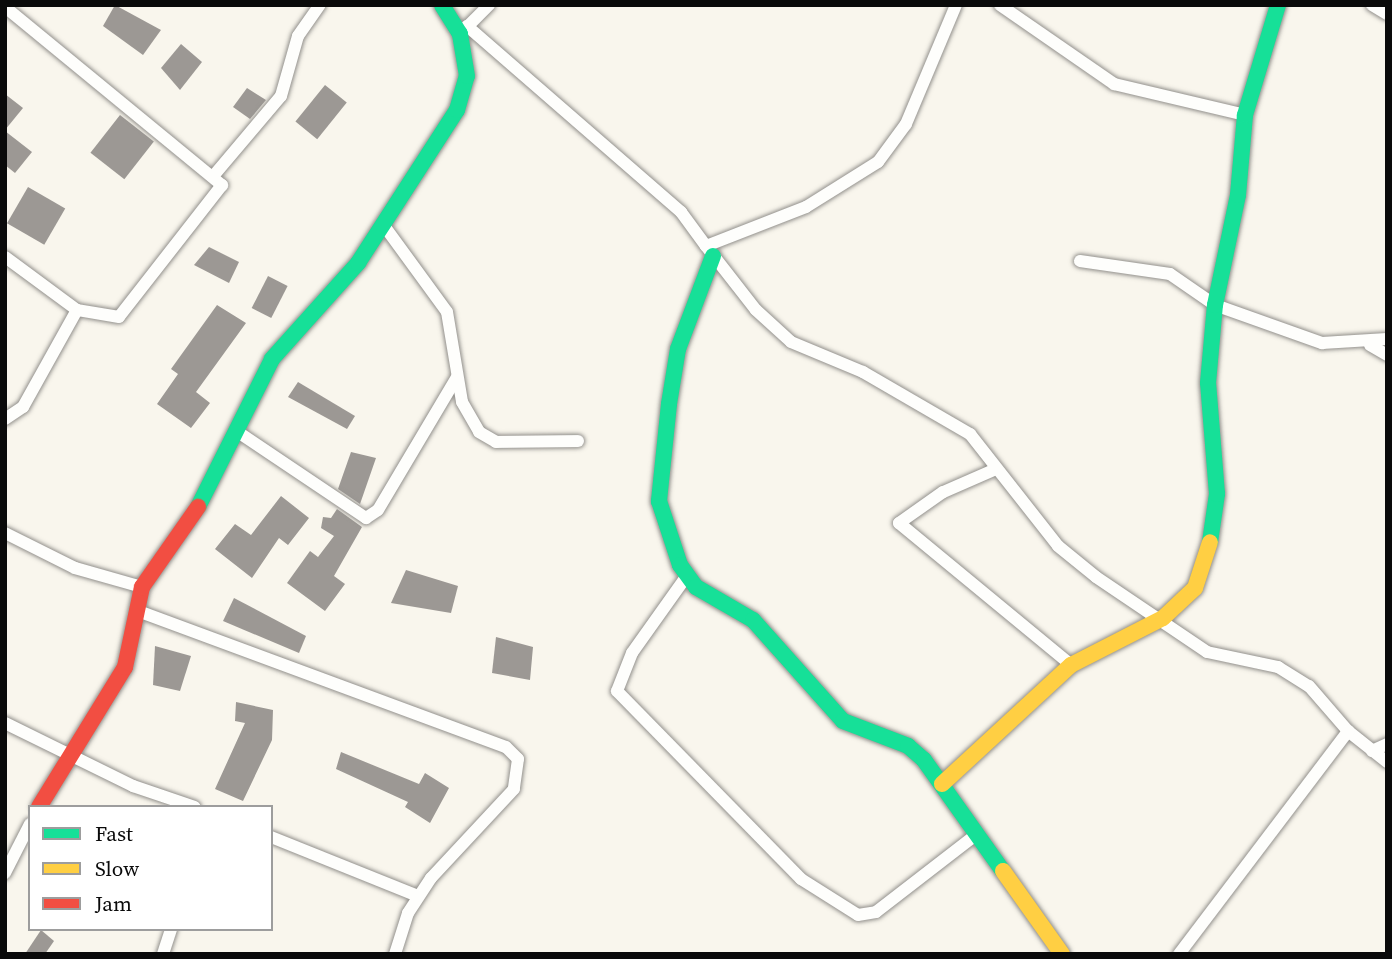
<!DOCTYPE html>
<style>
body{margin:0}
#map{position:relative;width:1392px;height:959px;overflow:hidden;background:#f9f6ed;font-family:"Source Serif 4",serif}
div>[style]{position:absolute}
.building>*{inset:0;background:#9c9894;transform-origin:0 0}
.roads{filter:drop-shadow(0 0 2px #92908c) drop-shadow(0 0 2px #92908c)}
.street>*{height:12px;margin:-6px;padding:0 6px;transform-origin:6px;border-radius:6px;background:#fefefc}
.fast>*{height:16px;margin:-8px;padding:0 8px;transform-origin:8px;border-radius:8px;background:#16e098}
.slow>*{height:16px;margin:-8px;padding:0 8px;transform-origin:8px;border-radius:8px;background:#ffcf43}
.jam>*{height:16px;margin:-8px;padding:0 8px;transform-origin:8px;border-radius:8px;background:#f24e42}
span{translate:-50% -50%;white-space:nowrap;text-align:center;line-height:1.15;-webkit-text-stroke:7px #fff;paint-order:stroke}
.frame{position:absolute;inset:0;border:7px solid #0a0a0a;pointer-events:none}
.legend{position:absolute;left:28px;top:805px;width:245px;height:126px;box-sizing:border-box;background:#fff;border:2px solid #9d9d9d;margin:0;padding:9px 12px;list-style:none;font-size:21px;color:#0a0a0a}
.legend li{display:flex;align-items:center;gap:14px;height:35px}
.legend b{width:35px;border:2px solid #9d9d9d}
</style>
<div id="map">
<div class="building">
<div style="clip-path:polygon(115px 5px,161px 30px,143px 55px,103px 26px)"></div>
<div style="clip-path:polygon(181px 44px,202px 62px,180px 90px,161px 68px)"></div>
<div style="left:325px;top:85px;width:28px;height:47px;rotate:39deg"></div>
<div style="clip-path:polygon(247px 88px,266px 100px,250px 119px,233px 107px)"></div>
<div style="clip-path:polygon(5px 94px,23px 108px,5px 130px)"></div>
<div style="left:120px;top:115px;width:43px;height:48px;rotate:38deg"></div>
<div style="clip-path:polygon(5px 131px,32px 152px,15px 173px,5px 165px)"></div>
<div style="left:28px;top:187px;width:43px;height:42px;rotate:30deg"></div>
<div style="clip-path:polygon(209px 247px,239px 262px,229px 283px,194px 265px)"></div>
<div style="left:268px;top:276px;width:22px;height:36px;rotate:27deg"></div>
<div style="clip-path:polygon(217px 305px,246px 323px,196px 392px,210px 403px,191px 428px,157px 404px,178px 374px,171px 369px)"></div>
<div style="clip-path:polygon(298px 382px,355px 416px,347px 429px,288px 397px)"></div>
<div style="clip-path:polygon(351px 452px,376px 458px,360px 504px,338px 489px)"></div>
<div style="clip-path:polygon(281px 496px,309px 518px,288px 545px,279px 538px,252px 578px,215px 549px,235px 524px,251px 535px)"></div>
<div style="clip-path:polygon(337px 509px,362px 527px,334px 576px,345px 584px,325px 611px,287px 583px,310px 551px,318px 557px,334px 536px,321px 528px,323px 517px,331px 518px)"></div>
<div style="clip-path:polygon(406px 570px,458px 586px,451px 613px,391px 603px)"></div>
<div style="clip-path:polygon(234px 598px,306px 636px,299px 653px,223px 621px)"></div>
<div style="clip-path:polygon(496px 637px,533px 647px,530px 680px,492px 673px)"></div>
<div style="clip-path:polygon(155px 646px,191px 656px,180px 691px,153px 685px)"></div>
<div style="clip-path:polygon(236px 702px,273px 710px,272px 740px,243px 801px,215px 789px,245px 723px,235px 721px)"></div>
<div style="clip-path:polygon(341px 752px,419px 784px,425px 773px,449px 788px,430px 823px,405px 807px,408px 802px,336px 769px)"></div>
<div style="clip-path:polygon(41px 930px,54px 941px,45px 954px,25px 954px)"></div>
</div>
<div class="roads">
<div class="street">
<div style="left:1000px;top:5px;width:139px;rotate:34.7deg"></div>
<div style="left:1114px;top:84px;width:135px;rotate:13.3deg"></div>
<div style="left:1372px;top:5px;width:17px;rotate:31deg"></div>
<div style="left:5px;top:7px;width:281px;rotate:39.4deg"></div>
<div style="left:222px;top:185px;width:167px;rotate:128deg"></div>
<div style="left:119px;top:317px;width:43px;rotate:-170.5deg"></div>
<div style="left:77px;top:310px;width:89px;rotate:-143.6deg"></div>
<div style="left:467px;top:26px;width:284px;rotate:41deg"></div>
<div style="left:681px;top:212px;width:42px;rotate:53.7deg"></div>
<div style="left:706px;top:246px;width:107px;rotate:-21.3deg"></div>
<div style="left:806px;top:207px;width:85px;rotate:-32deg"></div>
<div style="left:878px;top:162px;width:47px;rotate:-53.6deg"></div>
<div style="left:906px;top:124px;width:129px;rotate:-67.2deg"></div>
<div style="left:462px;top:32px;width:38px;rotate:-45deg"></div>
<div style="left:215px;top:174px;width:102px;rotate:-49.8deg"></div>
<div style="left:281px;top:96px;width:62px;rotate:-74.2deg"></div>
<div style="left:298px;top:36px;width:38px;rotate:-55deg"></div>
<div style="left:385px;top:227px;width:105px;rotate:53.9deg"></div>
<div style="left:447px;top:312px;width:91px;rotate:80.5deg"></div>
<div style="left:462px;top:402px;width:34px;rotate:60deg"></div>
<div style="left:479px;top:432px;width:20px;rotate:30deg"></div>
<div style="left:496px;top:442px;width:82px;rotate:-0.7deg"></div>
<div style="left:706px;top:246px;width:81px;rotate:52deg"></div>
<div style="left:756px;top:310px;width:47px;rotate:42.4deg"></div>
<div style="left:791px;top:342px;width:78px;rotate:22.6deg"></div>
<div style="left:863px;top:372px;width:124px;rotate:30.1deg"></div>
<div style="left:970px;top:434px;width:142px;rotate:51.8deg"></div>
<div style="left:1058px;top:546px;width:49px;rotate:39.2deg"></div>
<div style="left:1096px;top:577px;width:134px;rotate:34deg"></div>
<div style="left:1207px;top:652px;width:73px;rotate:11.9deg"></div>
<div style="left:1278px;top:667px;width:36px;rotate:32deg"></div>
<div style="left:1309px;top:686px;width:60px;rotate:49.1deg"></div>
<div style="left:1348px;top:731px;width:50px;rotate:38.5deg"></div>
<div style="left:1080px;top:261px;width:91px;rotate:8.2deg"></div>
<div style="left:1170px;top:274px;width:55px;rotate:34.6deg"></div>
<div style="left:1215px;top:305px;width:114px;rotate:19.6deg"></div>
<div style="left:1322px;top:343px;width:65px;rotate:-3.5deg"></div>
<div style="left:1370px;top:345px;width:20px;rotate:30deg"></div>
<div style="left:5px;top:419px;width:22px;rotate:-34deg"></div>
<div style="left:23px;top:407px;width:111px;rotate:-60.9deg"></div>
<div style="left:235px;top:430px;width:158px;rotate:33.9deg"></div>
<div style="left:366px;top:518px;width:14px;rotate:-34deg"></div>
<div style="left:378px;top:510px;width:155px;rotate:-59.3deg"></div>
<div style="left:996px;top:469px;width:58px;rotate:156.5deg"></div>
<div style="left:943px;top:492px;width:54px;rotate:144.8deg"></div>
<div style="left:899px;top:523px;width:223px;rotate:39.5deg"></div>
<div style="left:5px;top:533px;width:78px;rotate:26.6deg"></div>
<div style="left:75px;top:568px;width:70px;rotate:15.8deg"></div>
<div style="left:686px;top:577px;width:93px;rotate:125.4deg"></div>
<div style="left:632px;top:653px;width:41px;rotate:111.5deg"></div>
<div style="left:617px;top:691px;width:263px;rotate:45.6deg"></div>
<div style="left:801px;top:879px;width:67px;rotate:32.3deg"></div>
<div style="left:858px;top:915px;width:18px;rotate:-9deg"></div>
<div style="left:876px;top:912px;width:128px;rotate:-37.7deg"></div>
<div style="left:138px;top:611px;width:392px;rotate:20.3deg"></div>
<div style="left:506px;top:747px;width:17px;rotate:45deg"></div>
<div style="left:518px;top:759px;width:30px;rotate:98deg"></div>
<div style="left:514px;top:789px;width:122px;rotate:133deg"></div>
<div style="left:431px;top:878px;width:42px;rotate:123.3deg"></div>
<div style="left:408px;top:913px;width:43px;rotate:107.6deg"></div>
<div style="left:5px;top:723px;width:143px;rotate:26.2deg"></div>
<div style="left:133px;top:786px;width:65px;rotate:18.7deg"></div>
<div style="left:1372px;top:751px;width:17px;rotate:-25deg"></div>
<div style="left:271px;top:837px;width:158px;rotate:21.9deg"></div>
<div style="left:5px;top:873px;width:55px;rotate:-63deg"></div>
<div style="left:163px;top:954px;width:26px;rotate:-72deg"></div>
<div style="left:1179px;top:954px;width:280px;rotate:-52.8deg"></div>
</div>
<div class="fast">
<div style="left:713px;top:256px;width:99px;rotate:110.6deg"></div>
<div style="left:678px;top:349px;width:56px;rotate:99.3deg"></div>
<div style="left:669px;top:404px;width:98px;rotate:95.9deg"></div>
<div style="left:659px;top:501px;width:67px;rotate:71.8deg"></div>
<div style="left:680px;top:565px;width:27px;rotate:54deg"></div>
<div style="left:696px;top:587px;width:66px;rotate:30.1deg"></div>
<div style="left:753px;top:620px;width:135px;rotate:48.3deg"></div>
<div style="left:843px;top:721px;width:70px;rotate:21deg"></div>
<div style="left:908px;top:746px;width:21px;rotate:41deg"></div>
<div style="left:924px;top:760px;width:136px;rotate:54.6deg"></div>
<div style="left:198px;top:507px;width:165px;rotate:-63.4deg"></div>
<div style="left:272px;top:359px;width:129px;rotate:-48.1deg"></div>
<div style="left:358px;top:263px;width:182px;rotate:-57.1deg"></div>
<div style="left:457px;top:110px;width:35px;rotate:-74deg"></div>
<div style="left:467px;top:76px;width:43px;rotate:-99.5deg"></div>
<div style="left:460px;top:34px;width:34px;rotate:-122deg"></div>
<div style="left:1210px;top:542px;width:49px;rotate:-81.7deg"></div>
<div style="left:1217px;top:494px;width:111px;rotate:-94.6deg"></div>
<div style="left:1208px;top:383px;width:78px;rotate:-84.9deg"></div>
<div style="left:1215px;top:305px;width:112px;rotate:-78.2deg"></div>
<div style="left:1238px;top:195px;width:80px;rotate:-85deg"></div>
<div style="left:1245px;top:115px;width:115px;rotate:-73.3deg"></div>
</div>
<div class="slow">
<div style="left:942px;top:784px;width:176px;rotate:-42.7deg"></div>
<div style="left:1071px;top:665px;width:103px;rotate:-27.1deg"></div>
<div style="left:1163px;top:618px;width:44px;rotate:-43.2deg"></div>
<div style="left:1195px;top:588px;width:48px;rotate:-71.9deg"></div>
<div style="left:1003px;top:871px;width:102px;rotate:54.6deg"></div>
</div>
<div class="jam">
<div style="left:39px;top:807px;width:164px;rotate:-58.4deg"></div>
<div style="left:125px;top:667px;width:82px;rotate:-78deg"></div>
<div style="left:142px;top:587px;width:98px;rotate:-55deg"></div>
</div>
</div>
<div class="frame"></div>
<ul class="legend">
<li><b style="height:9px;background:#16e098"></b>Fast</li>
<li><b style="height:9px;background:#ffcf43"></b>Slow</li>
<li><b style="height:9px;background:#f24e42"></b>Jam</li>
</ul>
</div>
